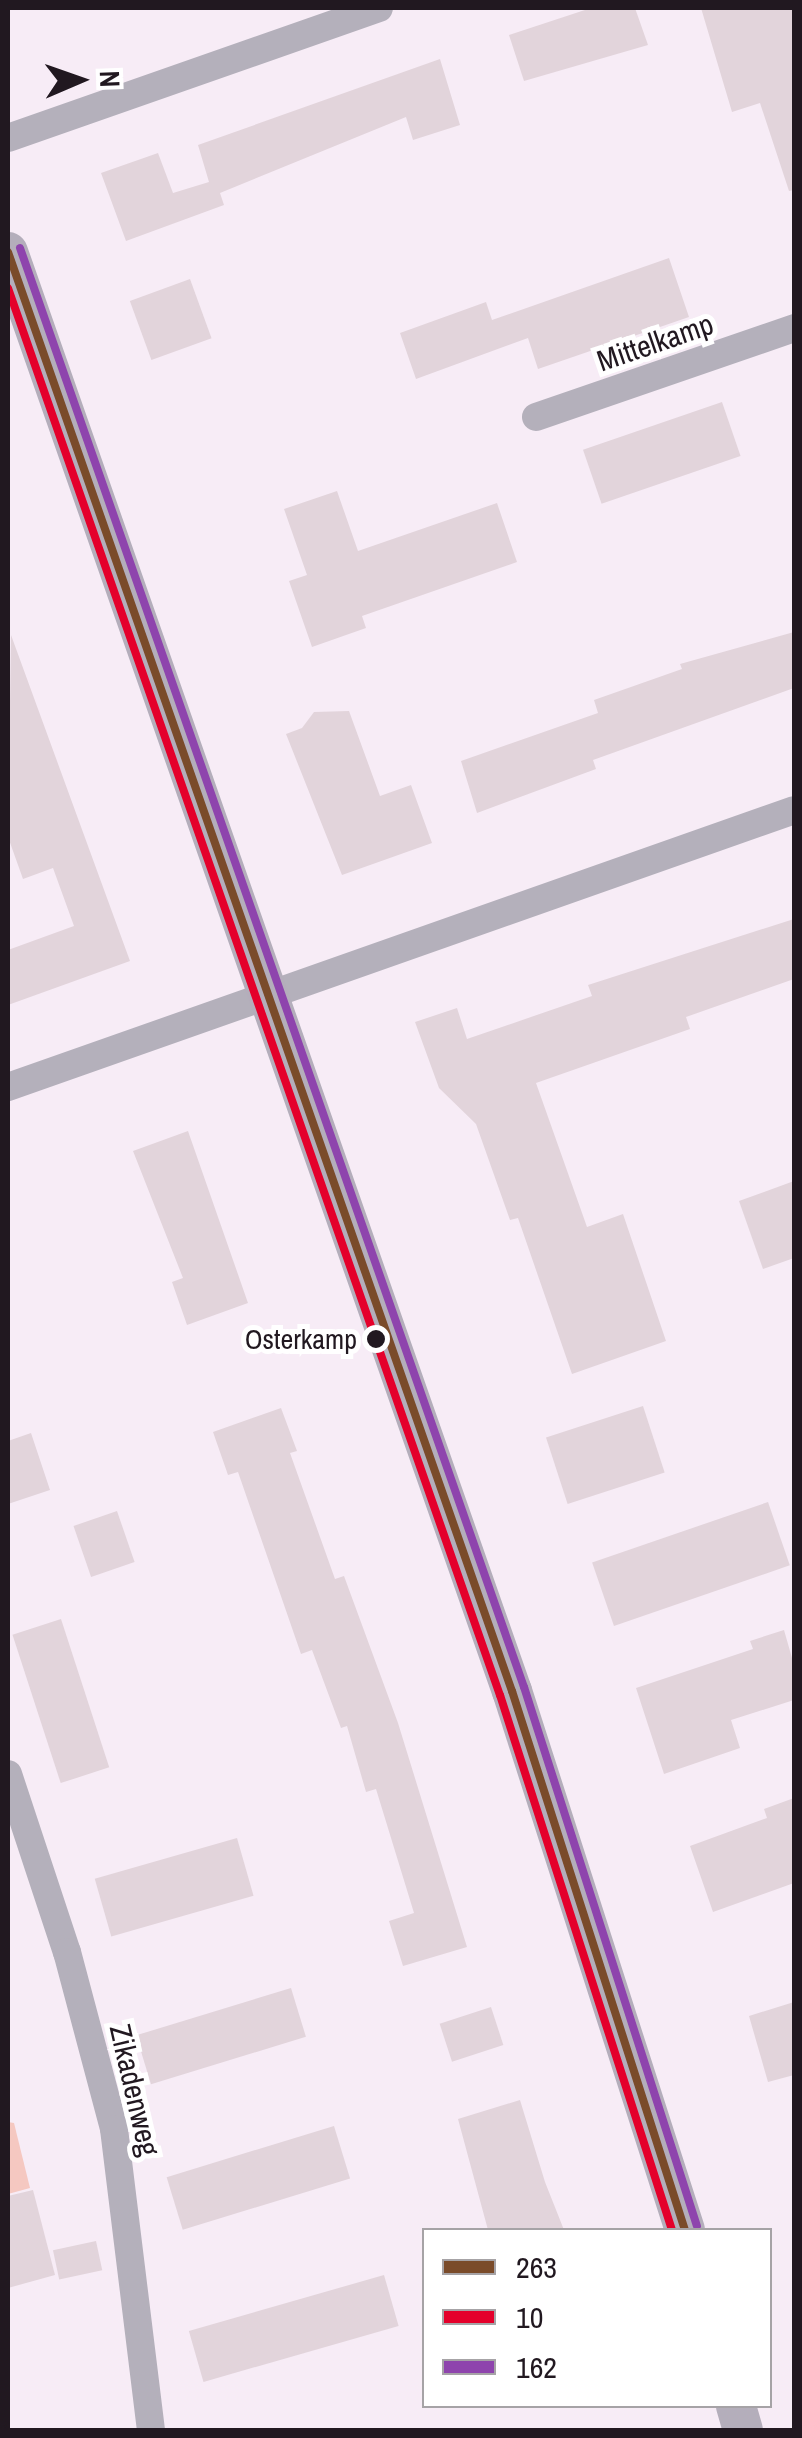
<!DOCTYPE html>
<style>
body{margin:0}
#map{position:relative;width:802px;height:2438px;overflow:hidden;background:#f7ecf6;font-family:"Archivo Narrow",sans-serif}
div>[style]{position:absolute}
.green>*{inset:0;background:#f5c8c1}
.building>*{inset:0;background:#e2d4db;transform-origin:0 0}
.minor>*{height:28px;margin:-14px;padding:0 14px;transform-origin:14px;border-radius:14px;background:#b4b0bb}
.secondary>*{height:40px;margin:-20px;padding:0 20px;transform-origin:20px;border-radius:20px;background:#b4aebb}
.bus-1>*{height:8px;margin:-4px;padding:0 4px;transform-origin:4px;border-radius:4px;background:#7a4b2a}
.bus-2>*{height:8px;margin:-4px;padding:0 4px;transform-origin:4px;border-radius:4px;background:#e4002b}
.bus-3>*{height:8px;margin:-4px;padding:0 4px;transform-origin:4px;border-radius:4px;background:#8e44ad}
.dots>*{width:28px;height:28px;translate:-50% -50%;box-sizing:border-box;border:5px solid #fff;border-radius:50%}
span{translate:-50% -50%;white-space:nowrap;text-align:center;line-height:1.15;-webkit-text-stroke:10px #fff;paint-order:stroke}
.bus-label{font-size:28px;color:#211820}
.right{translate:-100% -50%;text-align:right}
.street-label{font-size:30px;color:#211820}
.frame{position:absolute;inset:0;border:10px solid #211820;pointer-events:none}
.legend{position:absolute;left:422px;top:2228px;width:350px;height:180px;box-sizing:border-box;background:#fff;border:2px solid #a6a3a6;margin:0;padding:12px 18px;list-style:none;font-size:30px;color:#211820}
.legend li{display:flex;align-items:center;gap:20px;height:50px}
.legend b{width:50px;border:2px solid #a6a3a6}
.north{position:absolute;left:30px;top:30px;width:100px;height:100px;-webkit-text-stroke:8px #fff;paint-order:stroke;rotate:88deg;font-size:28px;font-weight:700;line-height:40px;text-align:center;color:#211820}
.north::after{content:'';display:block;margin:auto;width:35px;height:45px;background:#211820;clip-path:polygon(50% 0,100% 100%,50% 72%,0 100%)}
</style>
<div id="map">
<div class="green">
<div style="clip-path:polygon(8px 2122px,14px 2123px,30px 2188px,8px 2194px)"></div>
</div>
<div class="building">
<div style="clip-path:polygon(591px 8px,635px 8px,648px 45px,524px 81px,509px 35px)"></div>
<div style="clip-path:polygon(701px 8px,794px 8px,794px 190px,789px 191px,760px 103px,732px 112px)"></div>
<div style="clip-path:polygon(440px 59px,460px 125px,413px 140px,406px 117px,220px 193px,224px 205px,126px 241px,101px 173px,158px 153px,173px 193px,209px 182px,198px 145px)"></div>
<div style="clip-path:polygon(669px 258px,689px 317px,538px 369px,528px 338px,416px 379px,400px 333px,486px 302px,492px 320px)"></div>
<div style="left:190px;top:279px;width:63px;height:64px;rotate:70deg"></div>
<div style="left:722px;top:402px;width:57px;height:147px;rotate:71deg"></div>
<div style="clip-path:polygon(337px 491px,358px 551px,497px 503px,517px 562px,362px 616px,366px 628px,312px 647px,289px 581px,307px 575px,284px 509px)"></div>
<div style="clip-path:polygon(794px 632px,794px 688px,593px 760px,596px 769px,477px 813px,461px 761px,598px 713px,594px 700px,682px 669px,680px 664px)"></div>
<div style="clip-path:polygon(11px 635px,130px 961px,8px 1005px,8px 950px,74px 926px,53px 868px,23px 879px,8px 837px)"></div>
<div style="clip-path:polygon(349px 711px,380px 796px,411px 785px,432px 843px,342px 875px,286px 734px,302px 728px,314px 712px)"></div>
<div style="clip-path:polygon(794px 919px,794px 979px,686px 1017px,690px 1029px,536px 1083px,587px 1227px,623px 1214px,666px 1341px,572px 1374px,518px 1218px,510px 1220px,476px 1124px,439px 1088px,415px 1022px,457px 1008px,467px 1039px,592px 996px,588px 985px)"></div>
<div style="clip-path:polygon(188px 1131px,248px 1303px,187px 1325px,172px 1282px,183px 1278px,133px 1151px)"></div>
<div style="clip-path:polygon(794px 1181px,794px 1258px,763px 1269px,739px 1201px)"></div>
<div style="left:643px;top:1406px;width:70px;height:102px;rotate:72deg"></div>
<div style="clip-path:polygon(281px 1408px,297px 1451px,290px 1453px,335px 1579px,344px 1576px,398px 1723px,467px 1947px,403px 1966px,389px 1921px,414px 1913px,376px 1789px,366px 1792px,347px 1726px,341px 1728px,312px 1650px,301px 1654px,238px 1472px,228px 1475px,213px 1432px)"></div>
<div style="clip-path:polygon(31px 1433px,50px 1490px,8px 1504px,8px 1441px)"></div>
<div style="left:768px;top:1502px;width:67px;height:186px;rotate:71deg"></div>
<div style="left:117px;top:1511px;width:54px;height:46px;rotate:71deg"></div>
<div style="left:61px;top:1619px;width:156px;height:51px;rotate:72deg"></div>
<div style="clip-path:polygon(784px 1630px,794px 1665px,794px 1700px,731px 1720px,740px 1748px,664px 1774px,636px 1688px,753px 1649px,750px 1641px)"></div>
<div style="clip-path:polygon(794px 1798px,794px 1883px,713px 1912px,690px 1846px,767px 1818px,764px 1809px)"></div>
<div style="left:237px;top:1838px;width:60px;height:148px;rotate:74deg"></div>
<div style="left:291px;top:1988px;width:51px;height:162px;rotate:73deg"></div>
<div style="clip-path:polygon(794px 2002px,794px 2075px,768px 2082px,749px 2016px)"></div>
<div style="left:491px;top:2007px;width:40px;height:54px;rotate:72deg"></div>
<div style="clip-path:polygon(520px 2100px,545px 2182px,564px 2230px,488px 2230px,458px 2119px)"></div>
<div style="left:334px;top:2126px;width:55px;height:175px;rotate:73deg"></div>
<div style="clip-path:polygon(33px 2190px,55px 2275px,8px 2288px,8px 2196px)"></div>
<div style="left:96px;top:2241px;width:30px;height:44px;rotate:78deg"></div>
<div style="left:384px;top:2275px;width:53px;height:203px;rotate:74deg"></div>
</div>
<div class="minor">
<div style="left:8px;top:138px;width:393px;rotate:-19.3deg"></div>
<div style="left:536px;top:417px;width:273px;rotate:-19deg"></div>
<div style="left:8px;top:1087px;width:833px;rotate:-19.41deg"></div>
<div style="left:8px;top:1774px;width:188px;rotate:71.7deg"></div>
<div style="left:67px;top:1952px;width:183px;rotate:75.1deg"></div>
<div style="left:114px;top:2129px;width:303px;rotate:83deg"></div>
</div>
<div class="secondary">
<div style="left:8px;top:252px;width:1525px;rotate:70.7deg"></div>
<div style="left:512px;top:1691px;width:566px;rotate:72.21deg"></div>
<div style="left:736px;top:2406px;width:25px;rotate:74deg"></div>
</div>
<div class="bus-1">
<div style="left:8px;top:252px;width:1525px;rotate:70.7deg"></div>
<div style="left:512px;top:1691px;width:566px;rotate:72.21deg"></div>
</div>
<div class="bus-2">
<div style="left:8px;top:288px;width:1491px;rotate:70.73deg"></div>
<div style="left:500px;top:1695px;width:562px;rotate:72.18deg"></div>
</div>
<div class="bus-3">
<div style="left:20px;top:248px;width:1525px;rotate:70.7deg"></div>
<div style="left:524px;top:1687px;width:566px;rotate:72.21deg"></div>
</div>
<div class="dots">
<div style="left:376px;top:1339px;background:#211820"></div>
</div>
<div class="bus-label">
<span class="right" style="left:357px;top:1339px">Osterkamp</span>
</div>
<div class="street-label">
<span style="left:655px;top:342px;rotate:-19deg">Mittelkamp</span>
<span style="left:135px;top:2090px;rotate:77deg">Zikadenweg</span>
</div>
<div class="frame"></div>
<ul class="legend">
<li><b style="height:12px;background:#7a4b2a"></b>263</li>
<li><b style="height:12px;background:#e4002b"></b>10</li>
<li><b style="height:12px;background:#8e44ad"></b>162</li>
</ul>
<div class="north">N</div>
</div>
